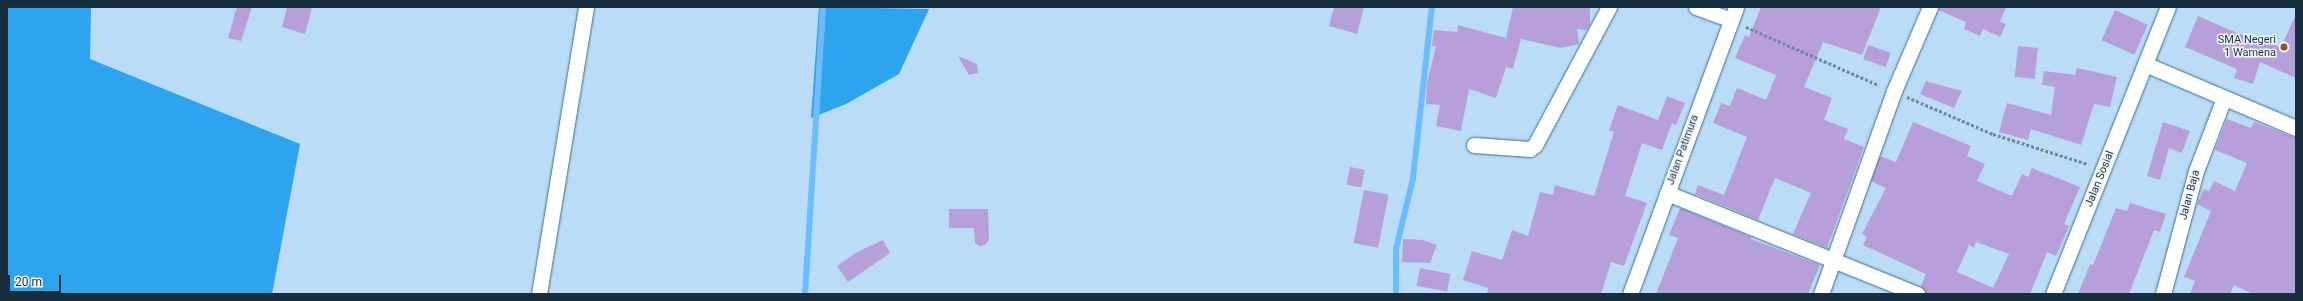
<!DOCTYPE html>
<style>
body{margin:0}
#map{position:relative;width:2303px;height:301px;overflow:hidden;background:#bbdcf7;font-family:Roboto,sans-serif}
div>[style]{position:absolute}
.forest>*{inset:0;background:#2ea3ee}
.stream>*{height:5.5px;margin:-2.75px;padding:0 2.75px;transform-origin:2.75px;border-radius:2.75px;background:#6cbdfb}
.building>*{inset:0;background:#b79fd9;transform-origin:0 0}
.path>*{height:2.5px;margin-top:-1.25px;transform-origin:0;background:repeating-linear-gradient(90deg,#6c899f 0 3px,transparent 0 5px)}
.roads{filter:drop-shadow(0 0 1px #376d94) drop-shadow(0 0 1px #376d94)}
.minor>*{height:15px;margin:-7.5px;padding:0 7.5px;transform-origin:7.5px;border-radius:7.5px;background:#fff}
.dots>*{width:11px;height:11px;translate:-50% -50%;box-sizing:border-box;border:2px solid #f3f9fe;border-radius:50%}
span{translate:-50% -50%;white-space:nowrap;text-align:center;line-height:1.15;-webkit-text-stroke:3px #f3f9fe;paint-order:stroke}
.poi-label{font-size:11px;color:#172e3f}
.right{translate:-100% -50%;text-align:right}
.street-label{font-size:11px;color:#172e3f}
.frame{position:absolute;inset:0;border:8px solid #172e3f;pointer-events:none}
.scale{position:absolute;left:8px;top:275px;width:53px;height:18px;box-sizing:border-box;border:2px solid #172e3f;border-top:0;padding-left:5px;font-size:12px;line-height:14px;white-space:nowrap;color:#172e3f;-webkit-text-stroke:3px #f3f9fe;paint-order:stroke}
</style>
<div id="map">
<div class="forest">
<div style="clip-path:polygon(7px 7px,91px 7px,90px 59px,300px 144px,272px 294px,7px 294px)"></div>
<div style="clip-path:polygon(819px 7px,929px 9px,899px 74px,846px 104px,811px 118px)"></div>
</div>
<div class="stream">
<div style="left:805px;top:294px;width:288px;rotate:-86.4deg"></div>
<div style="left:1396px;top:294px;width:45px;rotate:-90deg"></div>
<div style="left:1396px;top:249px;width:73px;rotate:-76.5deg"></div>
<div style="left:1413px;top:178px;width:172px;rotate:-83.7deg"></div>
</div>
<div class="building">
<div style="clip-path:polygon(237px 7px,252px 7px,241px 41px,228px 38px)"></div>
<div style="clip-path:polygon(287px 7px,312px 7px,305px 34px,282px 27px)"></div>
<div style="clip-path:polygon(1334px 7px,1364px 7px,1357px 34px,1329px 26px)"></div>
<div style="clip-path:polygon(1513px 7px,1590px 7px,1590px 24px,1587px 30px,1577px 29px,1579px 44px,1561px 48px,1521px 39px,1513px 69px,1506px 67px,1496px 98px,1469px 89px,1461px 131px,1436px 126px,1440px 105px,1426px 104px,1427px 83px,1436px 46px,1432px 46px,1434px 30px,1457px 32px,1458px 25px,1506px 38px)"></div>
<div style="clip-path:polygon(1761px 7px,1881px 7px,1862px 55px,1823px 42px,1804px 87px,1832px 98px,1824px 120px,1848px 129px,1844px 139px,1864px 147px,1827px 248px,1793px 234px,1811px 193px,1775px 178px,1758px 220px,1695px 194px,1698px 185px,1724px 195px,1747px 137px,1713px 123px,1721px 103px,1730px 106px,1737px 88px,1766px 100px,1776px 75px,1735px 58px,1745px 35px,1749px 37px)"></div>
<div style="clip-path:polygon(1939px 7px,2006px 7px,2000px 22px,2006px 24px,2000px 37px,1983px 29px,1980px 36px,1964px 29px,1966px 22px,1938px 10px)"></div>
<div style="left:2115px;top:10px;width:36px;height:33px;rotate:24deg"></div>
<div style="clip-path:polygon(2296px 14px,2296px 78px,2260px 62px,2253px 84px,2234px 78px,2237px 69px,2185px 47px,2198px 16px,2237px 33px,2281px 47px)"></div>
<div style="left:1868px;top:45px;width:24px;height:15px;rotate:19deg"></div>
<div style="left:2018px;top:46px;width:20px;height:31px;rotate:6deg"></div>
<div style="clip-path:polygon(958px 56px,977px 64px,978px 73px,969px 75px)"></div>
<div style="clip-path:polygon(2077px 68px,2117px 77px,2110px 107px,2094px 104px,2081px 145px,2031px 129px,2028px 140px,1999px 132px,2007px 103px,2051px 115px,2055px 87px,2042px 85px,2044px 71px,2075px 75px)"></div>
<div style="clip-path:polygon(1926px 81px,1962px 91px,1954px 108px,1920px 94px)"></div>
<div style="clip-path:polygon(1667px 96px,1685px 103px,1676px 125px,1672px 123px,1662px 150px,1642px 143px,1625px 196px,1647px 203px,1624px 266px,1611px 262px,1601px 294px,1487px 294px,1488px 288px,1463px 280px,1472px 251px,1502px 260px,1512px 230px,1528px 236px,1540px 192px,1553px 195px,1555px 185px,1594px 196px,1614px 132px,1609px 130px,1618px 105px,1658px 120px)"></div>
<div style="clip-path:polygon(2227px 119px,2251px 128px,2254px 122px,2296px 138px,2296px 294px,2253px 294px,2234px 285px,2230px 294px,2190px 294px,2195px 281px,2184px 277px,2211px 211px,2197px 204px,2204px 189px,2209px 191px,2214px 181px,2235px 191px,2247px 163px,2215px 150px)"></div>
<div style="clip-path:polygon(evenodd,1913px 122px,1971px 146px,1967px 156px,1985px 164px,1977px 181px,2012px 196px,2022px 174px,2028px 177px,2032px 168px,2080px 187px,2064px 224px,2069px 226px,2056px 256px,2047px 252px,2030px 294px,1926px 294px,1921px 286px,1926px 274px,1863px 245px,1867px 237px,1862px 234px,1886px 188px,1871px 181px,1880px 156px,1896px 162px,1913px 122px,1976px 242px,2009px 254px,1993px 288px,1957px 272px,1969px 245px,1974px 248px,1976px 242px)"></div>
<div style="clip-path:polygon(2163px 122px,2190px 131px,2182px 153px,2169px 148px,2160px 180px,2147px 176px)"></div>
<div style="left:1350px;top:167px;width:15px;height:18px;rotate:11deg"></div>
<div style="left:1364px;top:190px;width:25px;height:54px;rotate:11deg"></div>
<div style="clip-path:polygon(2130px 203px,2166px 214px,2160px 232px,2154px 230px,2129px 294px,2078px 294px,2090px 264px,2093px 265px,2116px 208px,2127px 211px)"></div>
<div style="clip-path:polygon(1680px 208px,1751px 237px,1751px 239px,1820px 265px,1808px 294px,1656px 294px,1678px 238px,1669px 235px)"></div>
<div style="clip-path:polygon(949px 209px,988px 209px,989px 240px,985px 245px,980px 246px,975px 243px,974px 228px,949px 228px)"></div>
<div style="clip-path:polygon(1403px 239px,1423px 240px,1437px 245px,1430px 263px,1402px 262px)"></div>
<div style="clip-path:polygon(883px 240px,890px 253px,848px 282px,837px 266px,857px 252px)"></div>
<div style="left:1420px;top:268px;width:31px;height:18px;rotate:11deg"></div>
</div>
<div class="path">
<div style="left:1746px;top:27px;width:145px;rotate:23.6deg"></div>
<div style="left:1907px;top:97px;width:94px;rotate:23.3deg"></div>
<div style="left:1993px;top:134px;width:100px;rotate:17.5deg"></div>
</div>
<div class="roads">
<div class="minor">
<div style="left:1696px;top:7px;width:37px;rotate:20deg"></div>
<div style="left:2145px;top:64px;width:164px;rotate:23deg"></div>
<div style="left:1474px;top:145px;width:56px;rotate:4.1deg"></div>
<div style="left:1530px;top:149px;width:6px;rotate:-39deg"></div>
<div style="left:1535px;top:145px;width:157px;rotate:-61.8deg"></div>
<div style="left:1667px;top:193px;width:270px;rotate:22deg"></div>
<div style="left:539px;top:294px;width:291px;rotate:-80.7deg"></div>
<div style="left:1630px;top:294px;width:306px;rotate:-69.7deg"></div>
<div style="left:1821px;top:294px;width:216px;rotate:-70.2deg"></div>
<div style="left:1894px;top:91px;width:91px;rotate:-66.8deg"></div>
<div style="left:2053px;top:294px;width:309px;rotate:-68.2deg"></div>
<div style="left:2163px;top:294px;width:127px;rotate:-75deg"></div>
<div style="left:2196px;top:171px;width:78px;rotate:-69deg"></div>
</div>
</div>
<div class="dots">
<div style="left:2284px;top:47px;background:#905512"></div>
</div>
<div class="poi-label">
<span class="right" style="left:2276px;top:47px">SMA Negeri<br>1 Wamena</span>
</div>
<div class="street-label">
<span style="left:1683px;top:150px;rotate:-70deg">Jalan Patimura</span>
<span style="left:2100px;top:179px;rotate:-68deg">Jalan Sosial</span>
<span style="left:2190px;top:195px;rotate:-75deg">Jalan Baja</span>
</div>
<div class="frame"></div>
<div class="scale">20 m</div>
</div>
